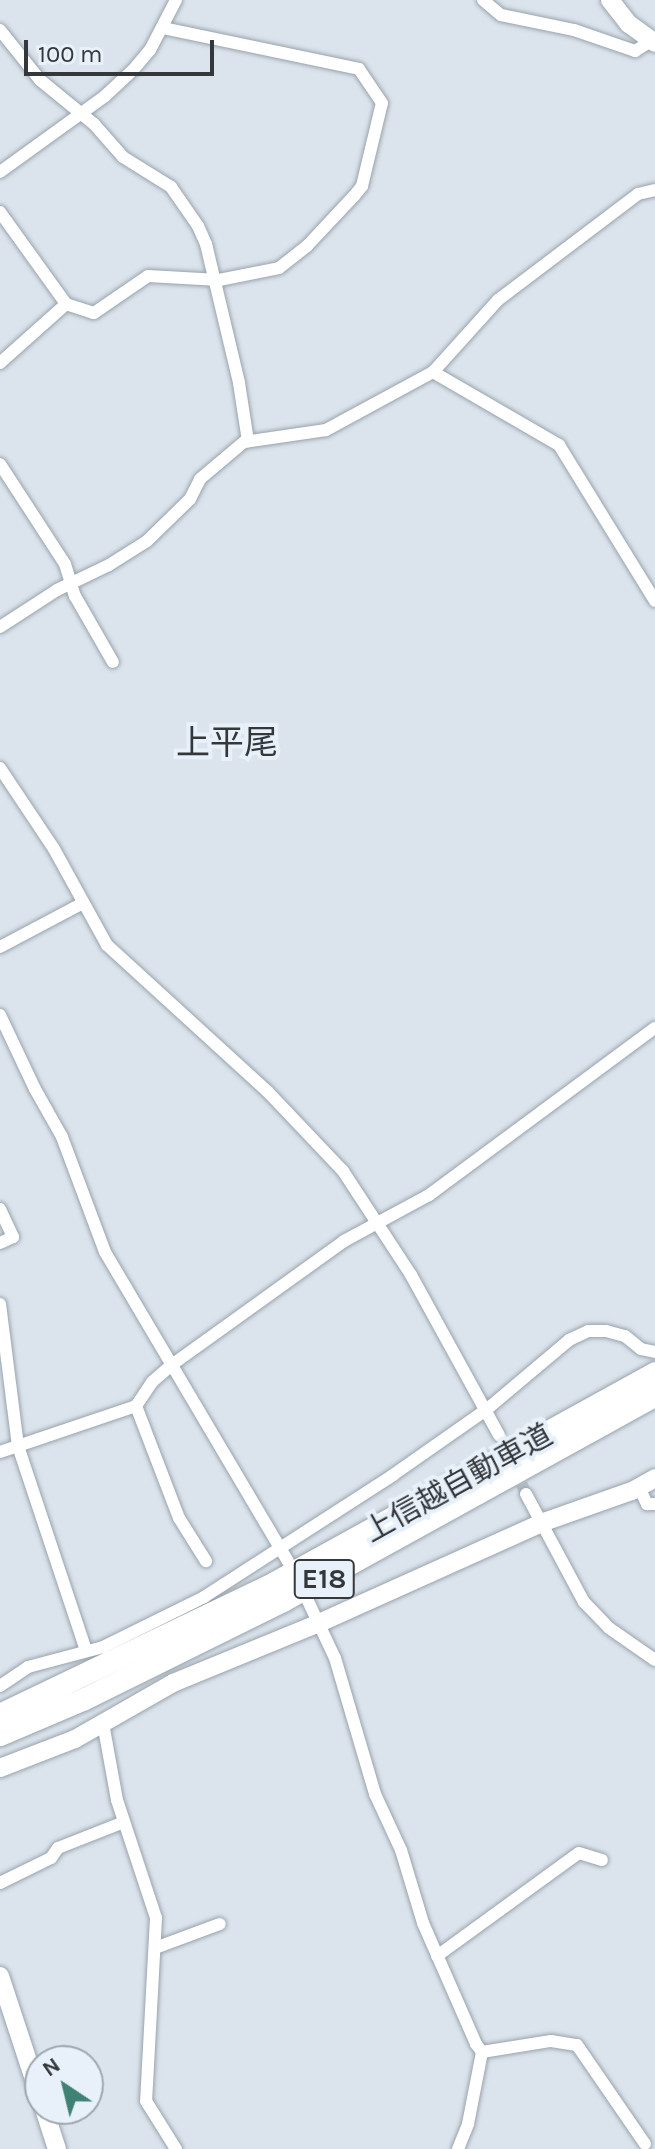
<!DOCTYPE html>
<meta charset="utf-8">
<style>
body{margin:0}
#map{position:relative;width:655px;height:2149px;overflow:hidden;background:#dbe4ed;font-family:Karla,"Noto Sans JP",sans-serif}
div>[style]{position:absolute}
.street-tunnel>*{height:12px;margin-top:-6px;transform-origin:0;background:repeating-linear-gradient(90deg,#bac2c9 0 12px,transparent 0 18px)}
.roads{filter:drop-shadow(0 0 2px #9aa3ab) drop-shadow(0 0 2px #9aa3ab)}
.street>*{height:12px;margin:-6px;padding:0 6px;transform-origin:6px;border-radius:6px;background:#fff}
.secondary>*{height:18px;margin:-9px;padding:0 9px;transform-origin:9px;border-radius:9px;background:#fff}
.highway>*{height:22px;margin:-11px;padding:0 11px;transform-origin:11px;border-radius:11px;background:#fff}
span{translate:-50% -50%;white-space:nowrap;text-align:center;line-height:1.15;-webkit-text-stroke:8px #e8f1fa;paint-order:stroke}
.shield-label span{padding:2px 6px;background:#e8f1fa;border:2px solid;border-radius:6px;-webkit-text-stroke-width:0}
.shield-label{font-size:28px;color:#34383b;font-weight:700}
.street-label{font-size:30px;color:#34383b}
.quarter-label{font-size:34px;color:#34383b}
.north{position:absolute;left:24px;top:2045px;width:80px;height:80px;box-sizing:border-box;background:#e8f1fa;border:2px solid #a0a7ae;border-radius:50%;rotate:325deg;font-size:22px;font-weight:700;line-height:32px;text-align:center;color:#34383b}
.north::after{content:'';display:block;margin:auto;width:28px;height:36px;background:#3f8275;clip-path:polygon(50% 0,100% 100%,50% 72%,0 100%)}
.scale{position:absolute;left:24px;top:40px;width:190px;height:36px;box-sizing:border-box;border:4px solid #34383b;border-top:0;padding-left:10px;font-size:24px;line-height:28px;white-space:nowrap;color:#34383b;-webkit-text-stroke:6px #e8f1fa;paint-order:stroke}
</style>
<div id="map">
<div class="street-tunnel">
<div style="left:499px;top:1435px;width:65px;rotate:65.4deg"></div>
</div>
<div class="roads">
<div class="street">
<div style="left:483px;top:0;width:23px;rotate:40deg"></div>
<div style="left:501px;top:15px;width:75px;rotate:11.6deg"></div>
<div style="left:574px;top:30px;width:65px;rotate:19deg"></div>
<div style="left:635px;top:51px;width:19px;rotate:-32deg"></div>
<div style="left:0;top:30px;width:64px;rotate:51.3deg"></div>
<div style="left:40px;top:80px;width:70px;rotate:39.2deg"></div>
<div style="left:94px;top:124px;width:44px;rotate:48.7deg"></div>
<div style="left:123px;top:157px;width:57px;rotate:32deg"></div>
<div style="left:171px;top:187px;width:47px;rotate:55.3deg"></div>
<div style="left:198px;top:226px;width:20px;rotate:66deg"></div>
<div style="left:206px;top:244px;width:143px;rotate:76.6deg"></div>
<div style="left:239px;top:383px;width:59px;rotate:81.2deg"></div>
<div style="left:0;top:172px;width:130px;rotate:-35.9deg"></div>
<div style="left:105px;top:96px;width:38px;rotate:-43deg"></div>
<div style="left:133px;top:70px;width:26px;rotate:-50deg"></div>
<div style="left:150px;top:50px;width:56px;rotate:-62.5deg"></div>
<div style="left:0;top:212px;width:113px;rotate:54.3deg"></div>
<div style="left:66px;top:304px;width:29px;rotate:18deg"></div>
<div style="left:94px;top:313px;width:65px;rotate:-34.4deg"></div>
<div style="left:148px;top:276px;width:71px;rotate:3.2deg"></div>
<div style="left:219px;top:280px;width:61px;rotate:-11.3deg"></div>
<div style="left:279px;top:268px;width:36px;rotate:-38deg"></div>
<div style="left:307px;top:246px;width:69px;rotate:-46.8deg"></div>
<div style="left:354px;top:196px;width:13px;rotate:-51deg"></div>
<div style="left:362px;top:186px;width:85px;rotate:-76.5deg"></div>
<div style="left:382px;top:103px;width:41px;rotate:-124.1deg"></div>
<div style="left:359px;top:69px;width:201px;rotate:-168.2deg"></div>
<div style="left:0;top:363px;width:89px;rotate:-41.8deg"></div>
<div style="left:433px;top:372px;width:146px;rotate:30.1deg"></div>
<div style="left:559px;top:445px;width:183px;rotate:58.4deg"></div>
<div style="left:0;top:464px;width:119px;rotate:57deg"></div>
<div style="left:65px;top:564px;width:34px;rotate:73deg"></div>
<div style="left:75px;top:596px;width:76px;rotate:60.1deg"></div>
<div style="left:0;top:627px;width:68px;rotate:-33deg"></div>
<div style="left:57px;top:590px;width:58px;rotate:-25.7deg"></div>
<div style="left:109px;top:565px;width:45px;rotate:-32.3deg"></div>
<div style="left:147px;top:541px;width:60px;rotate:-44.3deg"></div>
<div style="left:190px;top:499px;width:22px;rotate:-63deg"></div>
<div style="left:200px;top:479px;width:57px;rotate:-40.1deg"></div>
<div style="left:244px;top:442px;width:83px;rotate:-8.3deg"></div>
<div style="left:326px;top:430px;width:122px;rotate:-28.5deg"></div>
<div style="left:433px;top:372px;width:97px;rotate:-47.9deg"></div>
<div style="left:498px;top:300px;width:176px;rotate:-37.1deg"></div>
<div style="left:638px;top:194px;width:17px;rotate:-13deg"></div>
<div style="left:0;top:768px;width:97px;rotate:56.3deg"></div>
<div style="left:54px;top:849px;width:110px;rotate:61.1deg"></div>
<div style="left:107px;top:945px;width:218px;rotate:42.4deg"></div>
<div style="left:268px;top:1092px;width:109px;rotate:46.5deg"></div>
<div style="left:343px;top:1171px;width:124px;rotate:56.8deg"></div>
<div style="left:411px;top:1275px;width:183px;rotate:61.2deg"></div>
<div style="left:0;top:947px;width:94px;rotate:-27.9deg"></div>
<div style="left:0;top:1015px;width:82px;rotate:64.7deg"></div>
<div style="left:35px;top:1089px;width:55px;rotate:60.6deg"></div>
<div style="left:62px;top:1137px;width:123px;rotate:69.5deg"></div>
<div style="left:105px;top:1252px;width:360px;rotate:59.4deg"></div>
<div style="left:0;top:1209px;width:31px;rotate:65deg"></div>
<div style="left:13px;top:1237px;width:14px;rotate:155deg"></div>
<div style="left:0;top:1304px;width:143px;rotate:82.8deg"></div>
<div style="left:18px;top:1446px;width:215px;rotate:71.6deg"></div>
<div style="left:136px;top:1406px;width:120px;rotate:69deg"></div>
<div style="left:179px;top:1518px;width:51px;rotate:57.9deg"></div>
<div style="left:0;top:1452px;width:144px;rotate:-18.7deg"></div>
<div style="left:136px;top:1406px;width:29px;rotate:-56deg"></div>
<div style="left:152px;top:1382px;width:28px;rotate:-41deg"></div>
<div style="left:173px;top:1364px;width:211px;rotate:-35.7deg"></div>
<div style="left:344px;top:1241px;width:97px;rotate:-28.4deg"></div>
<div style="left:429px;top:1195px;width:281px;rotate:-36.5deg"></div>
<div style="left:639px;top:1487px;width:19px;rotate:65deg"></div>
<div style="left:647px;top:1504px;width:8px"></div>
<div style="left:526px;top:1494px;width:123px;rotate:61.8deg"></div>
<div style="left:584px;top:1602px;width:36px;rotate:46deg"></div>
<div style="left:609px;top:1628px;width:56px;rotate:34.8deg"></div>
<div style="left:308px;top:1601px;width:63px;rotate:64.7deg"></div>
<div style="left:335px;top:1658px;width:142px;rotate:73.6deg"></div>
<div style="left:375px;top:1794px;width:62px;rotate:65.1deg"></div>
<div style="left:401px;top:1850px;width:76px;rotate:73.2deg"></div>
<div style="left:423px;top:1923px;width:132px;rotate:66.3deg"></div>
<div style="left:476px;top:2044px;width:10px;rotate:53deg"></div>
<div style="left:482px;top:2052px;width:70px;rotate:-9.1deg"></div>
<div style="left:551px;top:2041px;width:26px;rotate:9deg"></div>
<div style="left:577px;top:2045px;width:120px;rotate:55.5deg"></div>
<div style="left:0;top:1686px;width:34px;rotate:-34deg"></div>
<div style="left:28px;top:1667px;width:78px;rotate:-14.9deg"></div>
<div style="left:103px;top:1647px;width:113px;rotate:-26.3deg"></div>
<div style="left:204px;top:1597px;width:225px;rotate:-32.8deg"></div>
<div style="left:393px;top:1475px;width:113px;rotate:-35deg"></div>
<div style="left:486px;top:1410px;width:109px;rotate:-40.1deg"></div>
<div style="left:569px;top:1340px;width:21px;rotate:-25deg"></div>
<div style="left:588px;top:1331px;width:18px"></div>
<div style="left:606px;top:1331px;width:20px;rotate:15deg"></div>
<div style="left:625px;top:1336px;width:21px;rotate:39deg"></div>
<div style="left:641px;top:1349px;width:14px;rotate:12deg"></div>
<div style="left:103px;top:1723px;width:78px;rotate:79.7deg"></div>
<div style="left:117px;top:1800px;width:124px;rotate:71.7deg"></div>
<div style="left:156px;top:1918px;width:183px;rotate:93.1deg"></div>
<div style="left:146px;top:2101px;width:57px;rotate:58deg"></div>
<div style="left:0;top:1883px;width:57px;rotate:-26.1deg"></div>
<div style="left:51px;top:1858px;width:12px;rotate:-55deg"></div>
<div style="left:58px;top:1848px;width:71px;rotate:-21.5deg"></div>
<div style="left:155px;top:1948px;width:69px;rotate:-20.3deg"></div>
<div style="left:437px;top:1956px;width:175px;rotate:-36deg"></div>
<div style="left:579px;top:1853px;width:24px;rotate:17deg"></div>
<div style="left:458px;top:2149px;width:27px;rotate:-68deg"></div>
<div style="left:468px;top:2124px;width:73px;rotate:-79deg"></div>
</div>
<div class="secondary">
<div style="left:610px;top:0;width:31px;rotate:52deg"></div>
<div style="left:629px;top:24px;width:32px;rotate:36deg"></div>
<div style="left:0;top:1768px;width:80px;rotate:-21.1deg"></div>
<div style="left:75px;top:1739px;width:113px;rotate:-29.7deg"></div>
<div style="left:173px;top:1683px;width:158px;rotate:-22.3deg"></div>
<div style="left:319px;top:1623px;width:243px;rotate:-24.2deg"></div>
<div style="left:541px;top:1523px;width:96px;rotate:-19.4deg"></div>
<div style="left:632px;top:1491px;width:26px;rotate:-29deg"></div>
<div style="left:0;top:1976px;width:128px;rotate:71.8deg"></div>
<div style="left:44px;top:2109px;width:42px;rotate:72deg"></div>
</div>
<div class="highway">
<div style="left:0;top:1715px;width:305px;rotate:-25.6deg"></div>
<div style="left:275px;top:1583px;width:434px;rotate:-28.9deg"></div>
<div style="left:0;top:1735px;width:92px;rotate:-23deg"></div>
<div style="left:85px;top:1699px;width:221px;rotate:-26.3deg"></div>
<div style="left:283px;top:1601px;width:425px;rotate:-28.9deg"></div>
</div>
</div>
<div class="shield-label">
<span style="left:324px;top:1579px">E18</span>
</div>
<div class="street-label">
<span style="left:458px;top:1483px;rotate:-29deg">上信越自動車道</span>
</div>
<div class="quarter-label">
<span style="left:227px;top:744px">上平尾</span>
</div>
<div class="north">N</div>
<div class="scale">100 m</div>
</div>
